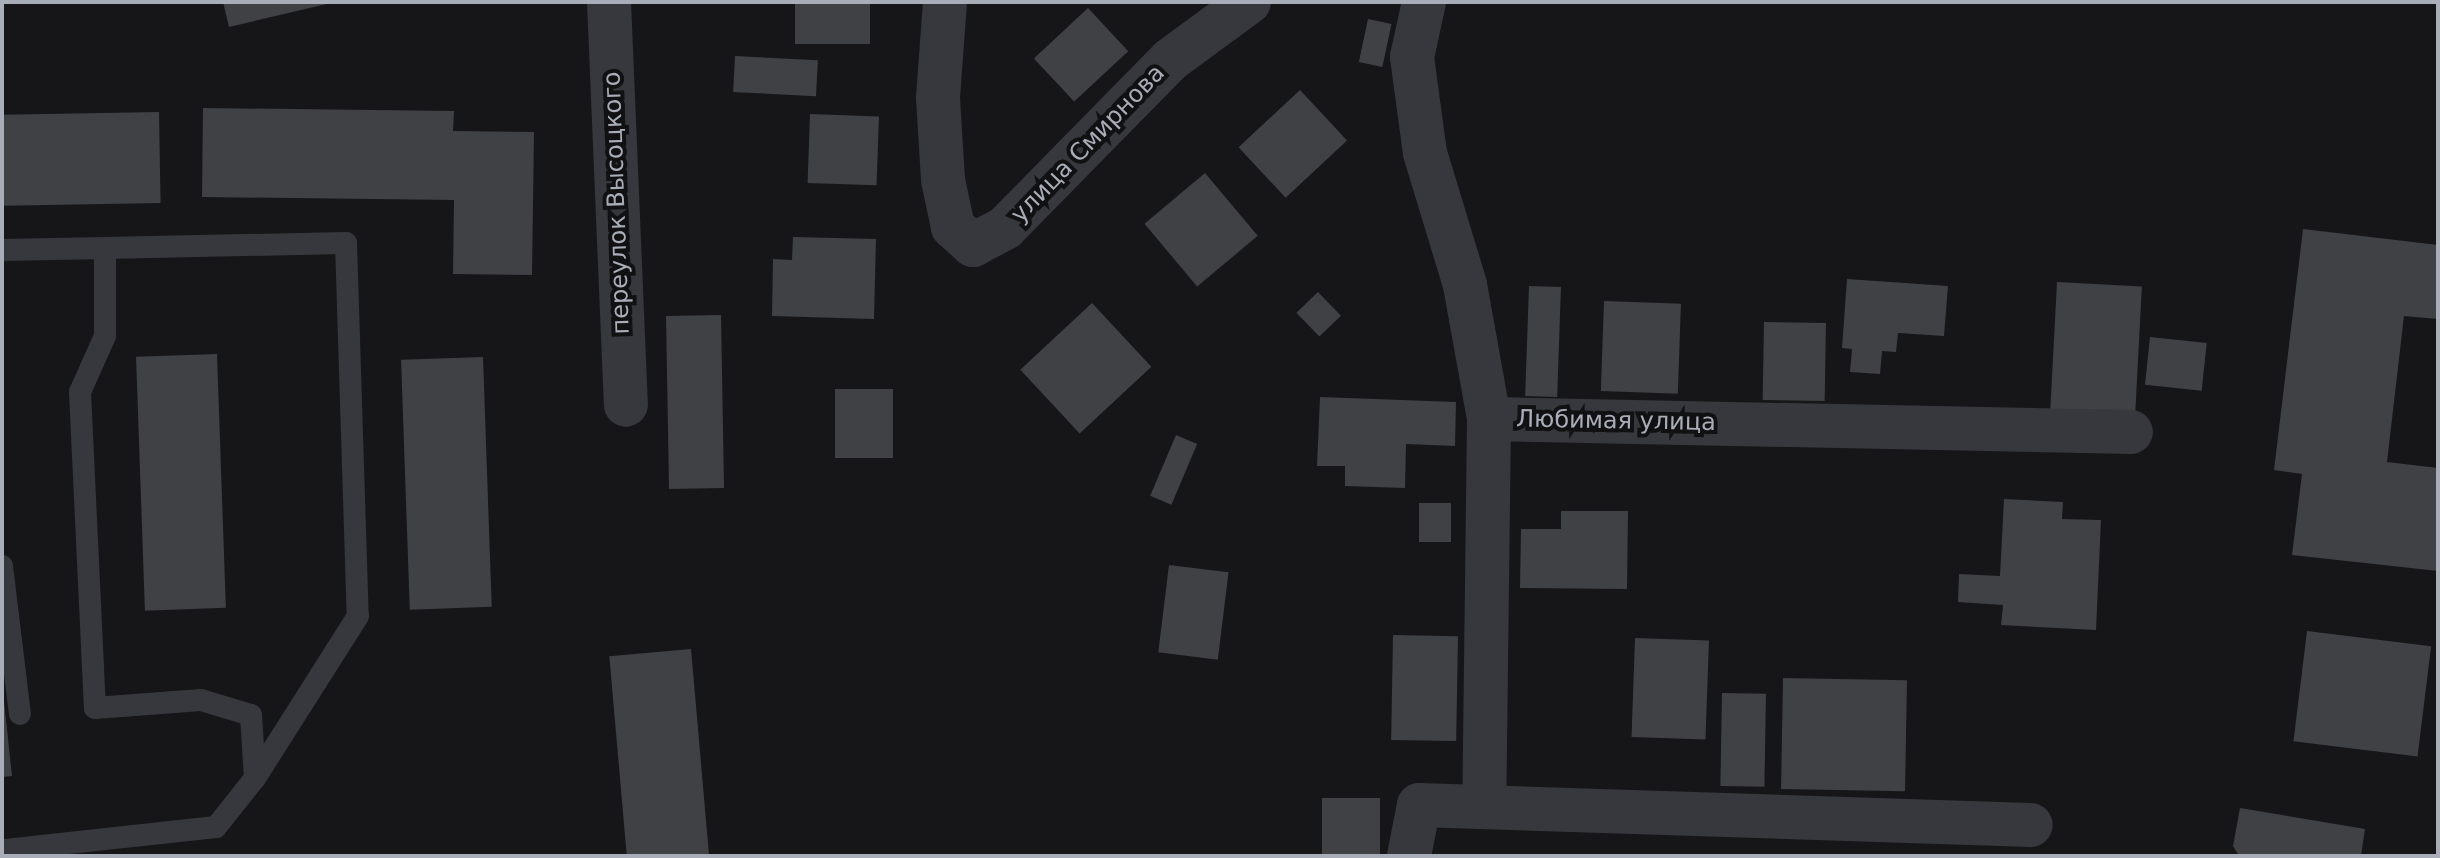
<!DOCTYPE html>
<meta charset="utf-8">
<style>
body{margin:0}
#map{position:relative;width:2440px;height:858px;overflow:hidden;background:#161618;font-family:"DejaVu Sans",sans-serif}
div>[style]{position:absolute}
.building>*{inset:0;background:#404145;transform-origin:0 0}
.service>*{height:22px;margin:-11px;padding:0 11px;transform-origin:11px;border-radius:11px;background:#37383d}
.minor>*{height:44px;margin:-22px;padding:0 22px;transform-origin:22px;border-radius:22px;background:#37383d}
span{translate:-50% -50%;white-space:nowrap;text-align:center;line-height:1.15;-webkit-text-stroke:8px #111113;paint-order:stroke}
.street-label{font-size:24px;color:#a8adb8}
.frame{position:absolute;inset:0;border:4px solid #a8adb8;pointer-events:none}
</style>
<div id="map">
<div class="building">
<div style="clip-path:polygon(223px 2px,331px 2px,331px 3px,229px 27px)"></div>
<div style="left:795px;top:2px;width:75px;height:42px"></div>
<div style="left:1088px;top:8px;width:59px;height:74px;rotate:47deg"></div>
<div style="left:1368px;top:19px;width:24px;height:44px;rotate:12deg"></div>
<div style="left:735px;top:56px;width:83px;height:36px;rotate:3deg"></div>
<div style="left:1300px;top:90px;width:69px;height:84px;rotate:47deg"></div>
<div style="clip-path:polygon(203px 108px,454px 111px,453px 131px,534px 132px,532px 275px,453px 274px,454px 200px,202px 197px)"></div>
<div style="left:159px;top:112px;width:91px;height:157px;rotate:89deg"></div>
<div style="left:810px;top:114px;width:69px;height:69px;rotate:2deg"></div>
<div style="left:1205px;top:173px;width:82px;height:79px;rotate:50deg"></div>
<div style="clip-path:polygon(2303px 229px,2438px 245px,2438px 319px,2404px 316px,2387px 462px,2438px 468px,2438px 571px,2292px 555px,2302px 474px,2274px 470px)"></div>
<div style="clip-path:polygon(793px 237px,876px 239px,874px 319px,772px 316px,773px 259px,792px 260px)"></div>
<div style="clip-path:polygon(1847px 279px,1948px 286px,1944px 336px,1898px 333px,1896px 352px,1882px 351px,1880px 374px,1850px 372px,1852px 349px,1842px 348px)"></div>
<div style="left:2057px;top:282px;width:85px;height:129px;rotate:3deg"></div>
<div style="left:1529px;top:286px;width:32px;height:110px;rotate:2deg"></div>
<div style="left:1318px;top:292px;width:33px;height:30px;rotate:46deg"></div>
<div style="left:1604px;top:301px;width:77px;height:90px;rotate:2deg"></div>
<div style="left:1092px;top:303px;width:87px;height:98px;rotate:47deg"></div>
<div style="left:721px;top:315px;width:173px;height:55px;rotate:89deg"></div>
<div style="left:1764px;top:322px;width:62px;height:78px;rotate:1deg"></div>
<div style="left:2150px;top:337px;width:57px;height:48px;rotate:6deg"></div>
<div style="left:217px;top:354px;width:254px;height:81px;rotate:88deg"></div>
<div style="left:483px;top:357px;width:250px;height:82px;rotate:88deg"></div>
<div style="left:835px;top:389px;width:58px;height:69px"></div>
<div style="clip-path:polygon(1320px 397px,1456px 402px,1455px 446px,1406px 444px,1405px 488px,1345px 486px,1345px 466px,1317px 466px)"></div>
<div style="left:1176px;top:435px;width:23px;height:66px;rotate:23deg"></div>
<div style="clip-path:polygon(2004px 499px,2063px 502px,2062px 519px,2101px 520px,2096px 630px,2001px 625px,2003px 605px,1958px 602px,1959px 574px,2000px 576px)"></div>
<div style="left:1419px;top:503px;width:32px;height:39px"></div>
<div style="clip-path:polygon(1561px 511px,1628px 511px,1627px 589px,1520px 588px,1521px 529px,1561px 529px)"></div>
<div style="left:1169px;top:565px;width:60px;height:88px;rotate:7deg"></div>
<div style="left:2307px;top:631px;width:125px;height:111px;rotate:7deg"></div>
<div style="left:1393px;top:635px;width:65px;height:105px;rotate:1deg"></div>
<div style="left:1635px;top:638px;width:74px;height:99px;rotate:2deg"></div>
<div style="left:691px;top:649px;width:208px;height:82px;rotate:85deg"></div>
<div style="left:1783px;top:678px;width:124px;height:111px;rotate:1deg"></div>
<div style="clip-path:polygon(2px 682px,12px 776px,2px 777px)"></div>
<div style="left:1722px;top:693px;width:44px;height:93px;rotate:1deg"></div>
<div style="left:1322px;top:798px;width:58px;height:58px"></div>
<div style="clip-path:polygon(2240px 808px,2365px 829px,2361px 856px,2239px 856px,2233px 846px)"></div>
</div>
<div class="service">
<div style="left:105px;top:248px;width:241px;rotate:-1.2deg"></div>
<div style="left:346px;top:243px;width:373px;rotate:88.2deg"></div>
<div style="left:358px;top:616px;width:192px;rotate:122.4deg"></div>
<div style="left:2px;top:250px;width:103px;rotate:-1.1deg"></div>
<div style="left:105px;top:248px;width:88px;rotate:90deg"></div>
<div style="left:105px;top:336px;width:61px;rotate:114.1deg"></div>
<div style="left:80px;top:392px;width:316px;rotate:87.3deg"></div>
<div style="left:95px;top:708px;width:106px;rotate:-4.3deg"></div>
<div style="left:201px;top:700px;width:52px;rotate:16.7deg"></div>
<div style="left:251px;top:715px;width:63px;rotate:86.4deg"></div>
<div style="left:255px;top:778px;width:63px;rotate:128.5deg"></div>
<div style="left:216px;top:827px;width:214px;rotate:173.8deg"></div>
<div style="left:3px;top:850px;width:6px;rotate:81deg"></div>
<div style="left:2px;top:566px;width:149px;rotate:83.1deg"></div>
</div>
<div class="minor">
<div style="left:609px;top:2px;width:403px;rotate:87.6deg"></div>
<div style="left:945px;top:2px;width:96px;rotate:94.2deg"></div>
<div style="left:938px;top:98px;width:82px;rotate:86.5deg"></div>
<div style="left:943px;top:180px;width:48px;rotate:78deg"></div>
<div style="left:953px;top:227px;width:27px;rotate:42deg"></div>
<div style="left:973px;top:245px;width:36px;rotate:-28deg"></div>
<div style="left:1005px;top:228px;width:235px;rotate:-45.5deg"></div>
<div style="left:1170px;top:60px;width:98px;rotate:-36.3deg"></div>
<div style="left:1424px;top:2px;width:56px;rotate:102.3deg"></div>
<div style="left:1412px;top:57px;width:97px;rotate:82.3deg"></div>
<div style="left:1425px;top:153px;width:138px;rotate:73.1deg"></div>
<div style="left:1465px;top:285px;width:136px;rotate:79.8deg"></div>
<div style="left:1489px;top:419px;width:387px;rotate:90.7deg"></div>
<div style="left:1489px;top:419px;width:642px;rotate:1.16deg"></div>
<div style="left:1409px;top:856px;width:52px;rotate:-78.9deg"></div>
<div style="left:1419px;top:805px;width:612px;rotate:1.87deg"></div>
</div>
<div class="street-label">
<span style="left:1088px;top:144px;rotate:-46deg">улица Смирнова</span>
<span style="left:617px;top:203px;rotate:-92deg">переулок Высоцкого</span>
<span style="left:1616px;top:421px;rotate:1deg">Любимая улица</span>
</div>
<div class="frame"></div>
</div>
